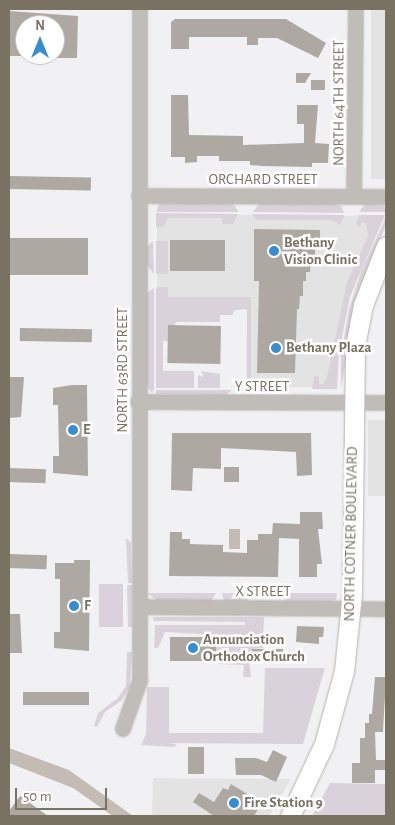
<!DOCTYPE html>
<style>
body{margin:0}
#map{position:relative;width:395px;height:825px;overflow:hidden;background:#f1f1f4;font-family:"Alegreya Sans",sans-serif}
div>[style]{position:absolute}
.built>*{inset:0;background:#e4e3e4;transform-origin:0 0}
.green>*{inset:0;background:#d9d2da;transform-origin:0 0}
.water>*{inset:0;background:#c4bbb5;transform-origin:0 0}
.building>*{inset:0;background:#ada8a1;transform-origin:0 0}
.roads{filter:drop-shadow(0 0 1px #b5b2ab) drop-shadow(0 0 1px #b5b2ab)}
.minor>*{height:14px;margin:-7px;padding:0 7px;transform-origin:7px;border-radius:7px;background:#c0bdb9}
.secondary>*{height:19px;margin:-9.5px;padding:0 9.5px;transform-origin:9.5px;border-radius:9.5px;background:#fff}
.dots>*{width:14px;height:14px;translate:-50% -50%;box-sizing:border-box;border:2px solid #fff;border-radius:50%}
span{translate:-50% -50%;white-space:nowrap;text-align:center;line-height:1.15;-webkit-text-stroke:5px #fff;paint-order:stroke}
.street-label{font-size:15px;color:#797162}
.poi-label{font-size:15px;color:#797162;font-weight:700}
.left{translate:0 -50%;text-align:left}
.frame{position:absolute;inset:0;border:10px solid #797162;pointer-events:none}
.north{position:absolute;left:15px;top:15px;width:50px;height:50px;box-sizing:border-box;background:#fff;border:1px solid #c9c6c0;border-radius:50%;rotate:0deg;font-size:14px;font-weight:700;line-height:20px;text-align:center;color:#797162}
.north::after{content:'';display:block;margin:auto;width:18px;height:22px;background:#368dcf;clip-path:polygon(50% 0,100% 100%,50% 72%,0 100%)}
.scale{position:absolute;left:15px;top:788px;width:92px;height:22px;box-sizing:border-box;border:2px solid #797162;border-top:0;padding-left:6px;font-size:15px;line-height:18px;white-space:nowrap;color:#797162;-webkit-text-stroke:4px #fff;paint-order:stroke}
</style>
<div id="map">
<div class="built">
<div style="left:371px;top:9px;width:15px;height:170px"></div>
<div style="clip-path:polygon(157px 214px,380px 216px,366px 247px,342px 318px,335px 387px,246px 387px,247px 300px,157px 299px)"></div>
<div style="left:368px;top:420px;width:18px;height:76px"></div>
<div style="clip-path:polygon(153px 778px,291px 779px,269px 816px,152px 816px)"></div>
</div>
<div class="green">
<div style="clip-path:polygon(184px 203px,233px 204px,239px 212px,156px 212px,159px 204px)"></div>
<div style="clip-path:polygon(259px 204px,334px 204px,341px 206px,344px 213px,253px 212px)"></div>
<div style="clip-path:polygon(365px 204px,384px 205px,386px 212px,359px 212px)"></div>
<div style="clip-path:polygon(156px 213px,238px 214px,233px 224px,222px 224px,222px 218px,168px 218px,164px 227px,156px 227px)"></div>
<div style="clip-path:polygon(252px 214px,344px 215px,344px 216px,340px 225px,332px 220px,257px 220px)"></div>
<div style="clip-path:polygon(359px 215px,385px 215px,350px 297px,339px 352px,337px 389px,312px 389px,314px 376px,319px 377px,319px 384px,323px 384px,327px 377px,347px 282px,368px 236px,366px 223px,362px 222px,360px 227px,356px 224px)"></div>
<div style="clip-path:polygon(386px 217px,386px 225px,358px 292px,341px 389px,341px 356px,349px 309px,361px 272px)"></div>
<div style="clip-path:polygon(153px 241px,154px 274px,147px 266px,147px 247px)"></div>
<div style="left:156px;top:241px;width:12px;height:33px"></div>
<div style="clip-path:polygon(156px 287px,168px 287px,168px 297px,251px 297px,251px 388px,247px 388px,247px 309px,235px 310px,232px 315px,220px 315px,220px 322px,176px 322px,168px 341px,163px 341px,163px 371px,194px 371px,194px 388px,156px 388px)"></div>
<div style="clip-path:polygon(154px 288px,154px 389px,152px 393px,147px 386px,147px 293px)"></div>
<div style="clip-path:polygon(201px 371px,220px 374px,220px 388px,198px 388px,198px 375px,204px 377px)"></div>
<div style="clip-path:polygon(156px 390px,232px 390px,226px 395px,156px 394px)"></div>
<div style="clip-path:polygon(126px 538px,131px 543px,132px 583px,128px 583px)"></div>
<div style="left:99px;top:584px;width:24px;height:43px"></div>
<div style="clip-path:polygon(127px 585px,132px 585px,132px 627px,128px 627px)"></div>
<div style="clip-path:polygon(147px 593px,216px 593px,211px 601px,158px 601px)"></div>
<div style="clip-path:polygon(222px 593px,250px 594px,247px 601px,224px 601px)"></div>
<div style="clip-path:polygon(284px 593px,337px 593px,336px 600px,329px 601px,286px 601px)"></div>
<div style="clip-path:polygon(153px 617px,264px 617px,263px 648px,252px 649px,252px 659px,249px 659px,251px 677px,243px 677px,244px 665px,219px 664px,219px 654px,215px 655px,216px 635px,165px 632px,158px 648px,154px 648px,155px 625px,245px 625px,245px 622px,154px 621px)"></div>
<div style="clip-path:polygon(127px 652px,132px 652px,130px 687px,122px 700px,105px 712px,97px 727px,94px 726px,98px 713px,118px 698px,126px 686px)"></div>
<div style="clip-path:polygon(265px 668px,325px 668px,303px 744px,167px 743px,177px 744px,174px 747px,141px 745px,146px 734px,147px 687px,169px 687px,169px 733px,263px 733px)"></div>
<div style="clip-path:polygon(330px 783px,386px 784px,386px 816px,312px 816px)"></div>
</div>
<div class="water">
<div style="left:229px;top:529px;width:11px;height:20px"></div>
<div style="clip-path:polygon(9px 748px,69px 770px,133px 816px,113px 816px,73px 788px,9px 763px)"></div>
</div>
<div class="building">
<div style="clip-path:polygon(9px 11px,78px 16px,77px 58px,55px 58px,55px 25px,25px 25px,25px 56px,9px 56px)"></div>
<div style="clip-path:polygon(175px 19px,286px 19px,326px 43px,318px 58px,277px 38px,258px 38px,258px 45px,247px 45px,247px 37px,189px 37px,189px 49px,171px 49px,171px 22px)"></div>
<div style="clip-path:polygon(296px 73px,311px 73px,305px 83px,296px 83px)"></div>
<div style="left:311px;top:80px;width:14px;height:10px"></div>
<div style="clip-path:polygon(171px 95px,188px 95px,189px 135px,243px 136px,243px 145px,304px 143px,304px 124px,297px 124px,297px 105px,318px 105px,315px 143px,329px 144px,328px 163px,312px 163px,312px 167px,263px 166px,250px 165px,250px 161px,219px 161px,219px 156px,197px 156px,197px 162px,185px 163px,185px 157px,171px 157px)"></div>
<div style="left:9px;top:176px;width:82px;height:13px;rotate:1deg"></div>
<div style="clip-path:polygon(254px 229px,320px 230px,320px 244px,315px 244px,315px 258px,311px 258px,310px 272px,306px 272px,306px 281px,303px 281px,303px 296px,300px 296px,299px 309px,297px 309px,295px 373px,257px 373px,259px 281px,254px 281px)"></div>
<div style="left:9px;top:238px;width:79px;height:37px"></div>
<div style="left:170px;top:240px;width:55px;height:31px"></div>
<div style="left:168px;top:325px;width:53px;height:38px;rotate:1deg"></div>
<div style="left:20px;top:328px;width:72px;height:13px;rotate:1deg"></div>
<div style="clip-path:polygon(9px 377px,24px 377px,21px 417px,9px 418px)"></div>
<div style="clip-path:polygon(72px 385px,87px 385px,88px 476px,53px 473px,53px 456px,59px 456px,58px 405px,53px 405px,53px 388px)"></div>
<div style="clip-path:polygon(172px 433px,311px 433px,312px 475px,297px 476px,296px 452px,221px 448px,221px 469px,193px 468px,192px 491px,171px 490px)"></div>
<div style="left:224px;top:467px;width:15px;height:15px"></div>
<div style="left:9px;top:468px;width:37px;height:14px;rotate:2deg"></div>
<div style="clip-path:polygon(300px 512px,322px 512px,323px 529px,318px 529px,322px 564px,317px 564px,317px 577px,299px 577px,299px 539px,279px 538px,278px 577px,169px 576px,170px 532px,182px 532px,182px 539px,190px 539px,190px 544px,223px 545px,223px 552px,247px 553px,247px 540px,258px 540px,258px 534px,272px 534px,273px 523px,300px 524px)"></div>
<div style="left:9px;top:554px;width:38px;height:14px;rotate:2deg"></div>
<div style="clip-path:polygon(74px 560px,90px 560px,89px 651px,54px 648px,54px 632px,60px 632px,60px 579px,55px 579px,55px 563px,74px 563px)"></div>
<div style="clip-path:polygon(9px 614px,20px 614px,22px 653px,9px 653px)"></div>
<div style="clip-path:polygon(297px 626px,324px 627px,323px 637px,319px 637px,319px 644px,296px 642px)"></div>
<div style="left:170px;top:637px;width:46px;height:24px"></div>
<div style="left:252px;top:649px;width:31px;height:13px"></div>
<div style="clip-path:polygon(375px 677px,386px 677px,383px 732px,375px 732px,376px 760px,386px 760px,386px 770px,375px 770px,375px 783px,352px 783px,352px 763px,360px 763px,360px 738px,365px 738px,365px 723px,369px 723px,369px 714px,372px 714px)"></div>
<div style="left:23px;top:692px;width:66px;height:13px"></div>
<div style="left:188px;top:747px;width:16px;height:27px"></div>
<div style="clip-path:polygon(273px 750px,287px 757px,276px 782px,261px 775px,236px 775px,235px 758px,256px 758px,267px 762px)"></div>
<div style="clip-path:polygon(231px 784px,257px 800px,253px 806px,258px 809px,254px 816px,214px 816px,193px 802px,199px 793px,214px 802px,223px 788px,228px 790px)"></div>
<div style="clip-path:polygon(20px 796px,48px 816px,9px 816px,9px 811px)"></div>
</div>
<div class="roads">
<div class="minor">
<div style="left:139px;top:196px;width:247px;rotate:0.2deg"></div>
<div style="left:354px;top:197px;width:188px;rotate:-89.4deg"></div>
<div style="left:138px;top:402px;width:248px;rotate:0.2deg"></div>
<div style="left:140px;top:607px;width:246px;rotate:0.5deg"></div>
<div style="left:123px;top:729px;width:51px;rotate:-70.5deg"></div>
<div style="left:140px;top:681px;width:672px;rotate:-90deg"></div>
</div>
<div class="secondary">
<div style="left:290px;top:816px;width:80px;rotate:-64.7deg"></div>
<div style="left:324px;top:744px;width:76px;rotate:-74.7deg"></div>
<div style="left:344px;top:671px;width:78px;rotate:-84.1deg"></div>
<div style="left:352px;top:593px;width:247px;rotate:-89.3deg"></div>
<div style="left:355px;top:346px;width:42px;rotate:-79deg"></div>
<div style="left:363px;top:305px;width:63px;rotate:-68.7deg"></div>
</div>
</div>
<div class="dots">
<div style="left:274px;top:251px;background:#368dcf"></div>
<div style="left:276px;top:348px;background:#368dcf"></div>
<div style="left:73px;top:430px;background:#368dcf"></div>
<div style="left:74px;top:606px;background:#368dcf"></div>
<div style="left:193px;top:648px;background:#368dcf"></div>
<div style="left:234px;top:803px;background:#368dcf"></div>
</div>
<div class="street-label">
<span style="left:339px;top:103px;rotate:-90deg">NORTH 64TH STREET</span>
<span style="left:263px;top:180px">ORCHARD STREET</span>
<span style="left:123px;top:370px;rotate:-90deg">NORTH 63RD STREET</span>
<span style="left:262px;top:387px">Y STREET</span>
<span style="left:351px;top:534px;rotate:-89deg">NORTH COTNER BOULEVARD</span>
<span style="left:263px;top:592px">X STREET</span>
</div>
<div class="poi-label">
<span class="left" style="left:284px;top:251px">Bethany<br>Vision Clinic</span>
<span class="left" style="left:286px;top:348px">Bethany Plaza</span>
<span class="left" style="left:83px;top:430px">E</span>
<span class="left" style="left:84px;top:606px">F</span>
<span class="left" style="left:203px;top:648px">Annunciation<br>Orthodox Church</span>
<span class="left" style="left:244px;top:803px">Fire Station 9</span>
</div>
<div class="frame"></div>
<div class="north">N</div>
<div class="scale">50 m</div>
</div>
